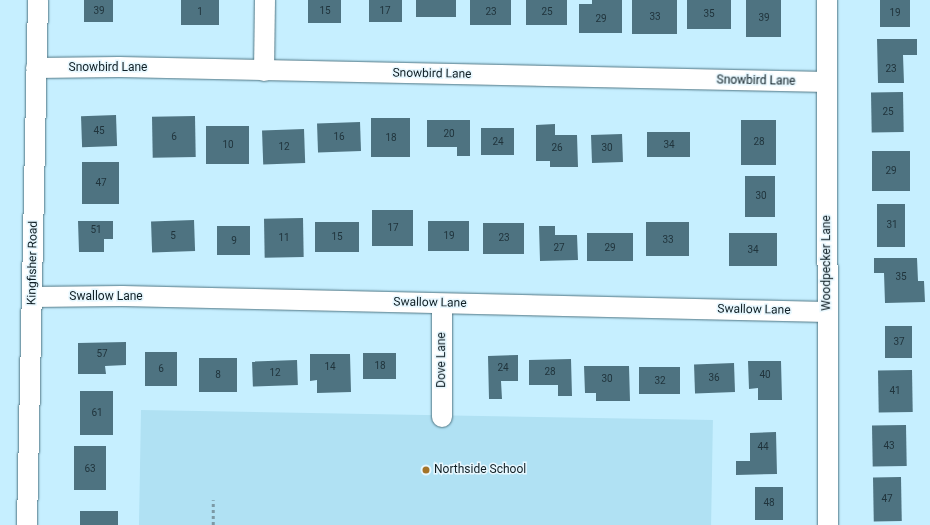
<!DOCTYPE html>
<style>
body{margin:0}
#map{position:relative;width:930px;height:525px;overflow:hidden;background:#c6efff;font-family:Roboto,sans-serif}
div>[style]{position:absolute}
.built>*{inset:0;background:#b0e1f3;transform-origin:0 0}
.building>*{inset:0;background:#4e7381;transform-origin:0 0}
.path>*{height:2.5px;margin-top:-1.25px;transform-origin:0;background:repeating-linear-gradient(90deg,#7b99a5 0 3px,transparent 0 6px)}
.roads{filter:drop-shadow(0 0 1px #4f7583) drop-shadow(0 0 1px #4f7583)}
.street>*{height:20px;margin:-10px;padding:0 10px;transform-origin:10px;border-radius:10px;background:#fff}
.dots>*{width:11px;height:11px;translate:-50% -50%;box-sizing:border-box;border:2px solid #e7f7fe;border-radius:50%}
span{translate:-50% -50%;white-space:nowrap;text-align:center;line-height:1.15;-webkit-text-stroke:3px #e7f7fe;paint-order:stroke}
.number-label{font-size:10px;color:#20343c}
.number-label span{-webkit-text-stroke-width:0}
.street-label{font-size:12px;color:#101f25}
.poi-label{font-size:12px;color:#101f25}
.left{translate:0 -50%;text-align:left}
</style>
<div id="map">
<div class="built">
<div style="left:141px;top:410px;width:572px;height:115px;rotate:1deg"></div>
</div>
<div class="building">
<div style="left:84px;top:0;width:29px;height:22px"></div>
<div style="left:181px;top:0;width:38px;height:25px"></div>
<div style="left:308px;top:0;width:33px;height:23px"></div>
<div style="left:369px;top:0;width:33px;height:22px"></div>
<div style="left:416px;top:0;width:40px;height:17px"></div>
<div style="left:470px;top:0;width:41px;height:25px"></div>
<div style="left:526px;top:0;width:41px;height:25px"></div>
<div style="clip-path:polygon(592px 0,622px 0,622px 33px,579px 33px,579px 4px,592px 4px)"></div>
<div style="left:632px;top:0;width:45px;height:34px"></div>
<div style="left:687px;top:0;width:44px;height:29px"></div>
<div style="left:746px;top:0;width:35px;height:37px"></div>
<div style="left:880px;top:0;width:30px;height:27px"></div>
<div style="clip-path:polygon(877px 39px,917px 39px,917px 55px,903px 55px,904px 83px,878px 83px)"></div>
<div style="left:903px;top:92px;width:40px;height:32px;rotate:89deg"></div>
<div style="left:116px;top:115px;width:31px;height:35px;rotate:88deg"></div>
<div style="left:195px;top:116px;width:41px;height:43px;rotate:89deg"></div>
<div style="left:410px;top:118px;width:39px;height:39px;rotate:90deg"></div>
<div style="clip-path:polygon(427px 120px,470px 120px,470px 156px,457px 156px,457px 147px,427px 147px)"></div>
<div style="left:741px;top:120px;width:35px;height:45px"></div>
<div style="left:360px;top:122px;width:29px;height:43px;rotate:88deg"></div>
<div style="clip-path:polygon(555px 124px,555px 135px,577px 135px,578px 167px,550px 167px,550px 161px,536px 161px,536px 125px)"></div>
<div style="left:206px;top:126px;width:43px;height:38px"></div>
<div style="left:481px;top:128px;width:33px;height:27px"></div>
<div style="left:304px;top:129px;width:34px;height:42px;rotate:88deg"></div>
<div style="left:647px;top:132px;width:43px;height:25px"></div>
<div style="left:622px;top:134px;width:28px;height:31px;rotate:88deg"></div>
<div style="left:910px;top:151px;width:40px;height:38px;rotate:90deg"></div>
<div style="left:82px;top:162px;width:37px;height:42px"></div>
<div style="left:745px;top:176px;width:30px;height:41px"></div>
<div style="left:877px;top:204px;width:28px;height:43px"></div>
<div style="left:372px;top:210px;width:41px;height:36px"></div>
<div style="left:303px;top:218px;width:39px;height:39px;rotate:89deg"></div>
<div style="left:194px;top:220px;width:31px;height:43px;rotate:88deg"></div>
<div style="clip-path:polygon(78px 221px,113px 221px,113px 239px,104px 239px,104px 252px,79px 252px)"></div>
<div style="left:428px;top:221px;width:41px;height:30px"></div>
<div style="left:359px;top:222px;width:30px;height:44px;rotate:90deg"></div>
<div style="left:689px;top:222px;width:34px;height:43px;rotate:90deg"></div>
<div style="left:483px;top:223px;width:41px;height:31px"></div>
<div style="left:250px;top:226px;width:29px;height:33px;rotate:90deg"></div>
<div style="clip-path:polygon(539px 226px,555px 226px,555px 235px,577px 235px,578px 260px,540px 261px)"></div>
<div style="left:633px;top:233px;width:28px;height:46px;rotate:90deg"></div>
<div style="left:777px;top:233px;width:33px;height:48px;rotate:90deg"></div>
<div style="clip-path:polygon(874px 258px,917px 258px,918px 281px,924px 281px,925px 302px,885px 303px,884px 273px,874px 273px)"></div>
<div style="left:912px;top:326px;width:32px;height:27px;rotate:90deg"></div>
<div style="clip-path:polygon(126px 342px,126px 365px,105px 366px,106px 374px,78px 374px,78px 343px)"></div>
<div style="left:145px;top:352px;width:32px;height:34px"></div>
<div style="left:363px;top:353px;width:33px;height:26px"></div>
<div style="clip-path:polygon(310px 354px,350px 354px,351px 392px,317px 393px,317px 380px,310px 381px)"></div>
<div style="clip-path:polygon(518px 355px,518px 381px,501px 381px,502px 399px,489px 399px,488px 356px)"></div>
<div style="left:237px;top:358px;width:34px;height:38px;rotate:90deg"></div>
<div style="clip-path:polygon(571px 359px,572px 396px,558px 396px,558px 385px,529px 385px,529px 360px)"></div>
<div style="left:297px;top:360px;width:25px;height:45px;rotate:88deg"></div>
<div style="clip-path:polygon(748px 361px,781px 361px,782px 400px,758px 400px,758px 388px,749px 389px)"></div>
<div style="left:734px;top:363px;width:29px;height:40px;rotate:88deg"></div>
<div style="clip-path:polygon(584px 366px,629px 366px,630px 401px,596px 401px,596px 393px,585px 393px)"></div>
<div style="left:639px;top:367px;width:41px;height:27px"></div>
<div style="left:912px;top:370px;width:42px;height:34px;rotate:89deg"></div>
<div style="left:113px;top:391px;width:44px;height:33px;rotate:90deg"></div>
<div style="left:906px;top:425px;width:41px;height:34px;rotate:89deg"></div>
<div style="clip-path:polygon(776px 432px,777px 474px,736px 475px,736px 461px,750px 461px,750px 433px)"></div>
<div style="left:106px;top:446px;width:44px;height:32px;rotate:90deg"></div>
<div style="left:901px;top:477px;width:44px;height:28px;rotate:89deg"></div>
<div style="left:755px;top:487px;width:28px;height:33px"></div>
<div style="left:80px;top:511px;width:38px;height:14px"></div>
</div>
<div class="path">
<div style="left:213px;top:525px;width:25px;rotate:-90deg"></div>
</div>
<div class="roads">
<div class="street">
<div style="left:827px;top:0;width:525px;rotate:89.89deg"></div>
<div style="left:36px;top:68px;width:83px;rotate:-0.7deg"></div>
<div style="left:119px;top:67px;width:708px;rotate:1.21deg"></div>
<div style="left:264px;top:71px;width:71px;rotate:-89.2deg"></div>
<div style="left:32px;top:297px;width:90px;rotate:-0.6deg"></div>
<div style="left:122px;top:296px;width:705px;rotate:1.3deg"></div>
<div style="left:442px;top:417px;width:113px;rotate:-90deg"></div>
<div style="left:27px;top:525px;width:525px;rotate:-88.8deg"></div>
</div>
</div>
<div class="dots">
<div style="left:426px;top:470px;background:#a47328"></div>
</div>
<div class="number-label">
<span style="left:99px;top:11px">39</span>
<span style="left:325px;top:11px">15</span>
<span style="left:385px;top:11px">17</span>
<span style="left:200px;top:12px">1</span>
<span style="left:491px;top:12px">23</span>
<span style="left:547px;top:12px">25</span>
<span style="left:895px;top:13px">19</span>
<span style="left:709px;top:14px">35</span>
<span style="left:655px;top:17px">33</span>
<span style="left:764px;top:18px">39</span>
<span style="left:601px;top:19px">29</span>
<span style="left:891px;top:69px">23</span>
<span style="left:888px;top:112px">25</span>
<span style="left:99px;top:131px">45</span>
<span style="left:449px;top:134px">20</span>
<span style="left:174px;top:137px">6</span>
<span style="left:339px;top:137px">16</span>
<span style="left:391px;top:138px">18</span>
<span style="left:498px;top:142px">24</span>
<span style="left:759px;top:142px">28</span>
<span style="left:228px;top:145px">10</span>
<span style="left:669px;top:145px">34</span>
<span style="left:284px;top:147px">12</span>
<span style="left:557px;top:148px">26</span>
<span style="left:607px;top:148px">30</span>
<span style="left:891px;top:171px">29</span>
<span style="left:101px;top:183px">47</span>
<span style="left:761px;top:196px">30</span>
<span style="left:892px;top:225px">31</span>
<span style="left:393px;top:228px">17</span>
<span style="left:96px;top:230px">51</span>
<span style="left:173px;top:236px">5</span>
<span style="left:449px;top:236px">19</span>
<span style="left:337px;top:237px">15</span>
<span style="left:284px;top:238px">11</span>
<span style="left:504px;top:238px">23</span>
<span style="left:668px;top:240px">33</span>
<span style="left:234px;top:241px">9</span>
<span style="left:559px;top:248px">27</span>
<span style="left:610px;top:248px">29</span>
<span style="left:753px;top:250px">34</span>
<span style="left:901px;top:277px">35</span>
<span style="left:899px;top:342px">37</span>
<span style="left:102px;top:354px">57</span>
<span style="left:380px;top:366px">18</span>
<span style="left:330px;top:367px">14</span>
<span style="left:503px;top:368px">24</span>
<span style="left:161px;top:369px">6</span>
<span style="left:550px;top:372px">28</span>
<span style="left:275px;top:373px">12</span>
<span style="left:218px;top:375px">8</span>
<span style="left:765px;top:375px">40</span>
<span style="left:714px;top:378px">36</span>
<span style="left:607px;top:379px">30</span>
<span style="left:660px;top:381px">32</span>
<span style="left:895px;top:391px">41</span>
<span style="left:97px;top:413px">61</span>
<span style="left:889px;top:446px">43</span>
<span style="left:763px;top:447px">44</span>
<span style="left:90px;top:469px">63</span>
<span style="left:887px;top:499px">47</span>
<span style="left:769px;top:503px">48</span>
</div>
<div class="street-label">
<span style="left:108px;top:68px">Snowbird Lane</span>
<span style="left:432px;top:74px;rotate:1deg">Snowbird Lane</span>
<span style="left:756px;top:81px;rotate:1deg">Snowbird Lane</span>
<span style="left:33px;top:263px;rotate:-89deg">Kingfisher Road</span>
<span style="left:827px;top:263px;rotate:-90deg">Woodpecker Lane</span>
<span style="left:106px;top:297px">Swallow Lane</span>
<span style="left:430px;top:303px;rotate:1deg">Swallow Lane</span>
<span style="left:754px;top:310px;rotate:1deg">Swallow Lane</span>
<span style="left:442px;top:360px;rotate:-90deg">Dove Lane</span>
</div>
<div class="poi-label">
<span class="left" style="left:434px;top:470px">Northside School</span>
</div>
</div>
